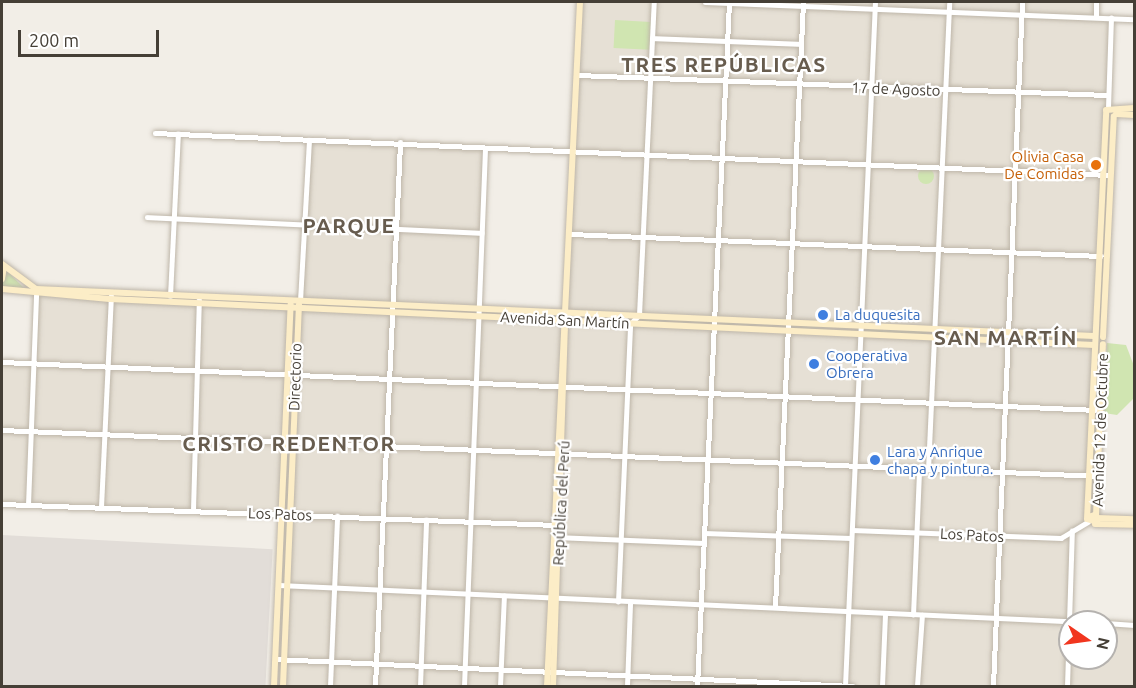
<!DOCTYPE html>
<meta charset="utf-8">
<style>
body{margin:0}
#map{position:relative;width:1136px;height:688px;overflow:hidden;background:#f2eee7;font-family:Ubuntu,sans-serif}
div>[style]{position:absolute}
.residential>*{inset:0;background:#e6e0d5}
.industrial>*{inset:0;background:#e2ddd8;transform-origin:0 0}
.green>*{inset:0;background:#d0e5b1;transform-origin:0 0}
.round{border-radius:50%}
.roads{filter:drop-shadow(0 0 2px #beb6a9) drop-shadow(0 0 2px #beb6a9)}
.street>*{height:4.5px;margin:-2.25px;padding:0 2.25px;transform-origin:2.25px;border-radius:2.25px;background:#fff}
.secondary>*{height:6px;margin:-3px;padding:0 3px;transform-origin:3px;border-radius:3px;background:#fcedc7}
.dots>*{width:16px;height:16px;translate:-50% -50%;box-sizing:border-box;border:3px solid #fff;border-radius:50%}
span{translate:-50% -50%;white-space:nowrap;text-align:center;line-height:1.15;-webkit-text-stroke:4.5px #fff;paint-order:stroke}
.street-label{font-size:15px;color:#453f36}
.food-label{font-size:15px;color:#c56008}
.right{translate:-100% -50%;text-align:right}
.shop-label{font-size:15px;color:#366cbe}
.left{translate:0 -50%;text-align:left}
.district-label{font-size:21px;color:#675c4e;font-weight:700;letter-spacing:1.5px}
.frame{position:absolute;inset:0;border:3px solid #453f36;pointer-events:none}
.north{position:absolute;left:1058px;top:610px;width:60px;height:60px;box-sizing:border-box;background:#fff;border:2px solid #b5b2af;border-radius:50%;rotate:103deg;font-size:16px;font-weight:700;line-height:24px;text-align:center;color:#453f36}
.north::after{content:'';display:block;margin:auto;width:21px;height:27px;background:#f1361f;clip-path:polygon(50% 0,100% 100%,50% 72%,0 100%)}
.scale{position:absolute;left:18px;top:30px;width:141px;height:27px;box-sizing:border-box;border:3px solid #453f36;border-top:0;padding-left:8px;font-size:18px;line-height:21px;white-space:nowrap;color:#453f36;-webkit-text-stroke:4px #fff;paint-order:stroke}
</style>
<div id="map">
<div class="residential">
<div style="clip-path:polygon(580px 2px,1096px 2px,1096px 17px,1111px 18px,1092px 340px,1088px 522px,1072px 531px,1070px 658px,1106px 658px,1106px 623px,1134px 625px,1134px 686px,283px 686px,290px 514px,2px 504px,2px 362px,33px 363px,36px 295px,297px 307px,309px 140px,485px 148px,479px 309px,568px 312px)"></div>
</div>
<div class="industrial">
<div style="left:2px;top:535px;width:271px;height:151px;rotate:3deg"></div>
</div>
<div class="green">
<div style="left:615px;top:20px;width:36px;height:28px;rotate:3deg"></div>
<div class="round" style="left:918px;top:168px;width:16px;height:16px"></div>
<div style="clip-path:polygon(7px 271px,23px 287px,23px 289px,2px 286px)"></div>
<div style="clip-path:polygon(639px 318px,707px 321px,708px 322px,640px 321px)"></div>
<div style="left:868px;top:330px;width:58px;height:3px;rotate:1deg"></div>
<div style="clip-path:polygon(943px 332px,999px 334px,1000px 336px,943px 335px)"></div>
<div style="left:1015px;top:337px;width:73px;height:1px;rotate:2deg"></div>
<div style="clip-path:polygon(1107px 343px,1126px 345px,1134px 366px,1134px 398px,1117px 415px,1104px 413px)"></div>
</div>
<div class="roads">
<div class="street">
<div style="left:705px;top:2px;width:429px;rotate:2.3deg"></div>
<div style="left:1096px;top:17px;width:15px;rotate:-90deg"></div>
<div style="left:652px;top:38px;width:149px;rotate:2.3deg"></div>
<div style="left:577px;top:75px;width:531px;rotate:2.16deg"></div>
<div style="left:1108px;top:108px;width:90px;rotate:-88.1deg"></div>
<div style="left:155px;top:133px;width:956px;rotate:2.52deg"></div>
<div style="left:147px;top:217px;width:335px;rotate:2.7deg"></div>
<div style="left:571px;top:234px;width:530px;rotate:2.38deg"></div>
<div style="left:170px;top:296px;width:162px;rotate:-87.2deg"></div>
<div style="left:300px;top:301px;width:161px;rotate:-86.8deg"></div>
<div style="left:2px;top:362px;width:1094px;rotate:2.51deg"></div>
<div style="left:2px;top:430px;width:1097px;rotate:2.4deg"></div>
<div style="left:928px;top:470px;width:468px;rotate:-87.4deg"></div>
<div style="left:2px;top:504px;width:554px;rotate:2.17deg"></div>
<div style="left:28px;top:505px;width:210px;rotate:-87.8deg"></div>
<div style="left:101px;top:507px;width:211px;rotate:-87.3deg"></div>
<div style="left:193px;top:510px;width:210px;rotate:-88.4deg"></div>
<div style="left:852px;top:530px;width:209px;rotate:2.2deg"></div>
<div style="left:1061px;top:538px;width:31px;rotate:-31deg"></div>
<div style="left:704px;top:533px;width:147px;rotate:1.9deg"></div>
<div style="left:555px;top:537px;width:149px;rotate:2.3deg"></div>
<div style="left:279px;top:585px;width:807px;rotate:2.63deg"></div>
<div style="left:618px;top:602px;width:278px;rotate:-87.5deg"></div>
<div style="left:630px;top:324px;width:13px;rotate:-45deg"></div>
<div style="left:639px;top:315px;width:313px;rotate:-87.3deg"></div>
<div style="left:775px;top:607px;width:606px;rotate:-87.35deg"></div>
<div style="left:913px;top:615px;width:145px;rotate:-87.6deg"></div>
<div style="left:1106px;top:623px;width:28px;rotate:4deg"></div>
<div style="left:276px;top:659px;width:577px;rotate:2.68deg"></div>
<div style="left:330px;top:686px;width:170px;rotate:-87.6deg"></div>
<div style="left:375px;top:686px;width:544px;rotate:-87.36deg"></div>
<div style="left:420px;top:686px;width:166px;rotate:-87.9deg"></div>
<div style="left:464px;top:686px;width:538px;rotate:-87.76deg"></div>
<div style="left:500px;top:686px;width:90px;rotate:-87.5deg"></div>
<div style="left:627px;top:686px;width:83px;rotate:-87.9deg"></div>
<div style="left:697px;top:686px;width:685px;rotate:-87.32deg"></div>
<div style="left:845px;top:686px;width:685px;rotate:-87.49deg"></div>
<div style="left:882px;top:686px;width:72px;rotate:-87.6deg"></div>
<div style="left:917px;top:686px;width:71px;rotate:-86deg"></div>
<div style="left:993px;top:686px;width:685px;rotate:-87.57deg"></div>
<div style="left:1067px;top:686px;width:155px;rotate:-88.2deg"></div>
</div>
<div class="secondary">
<div style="left:1116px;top:114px;width:18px;rotate:3deg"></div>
<div style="left:2px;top:264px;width:42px;rotate:36.3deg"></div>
<div style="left:36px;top:289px;width:1059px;rotate:2.54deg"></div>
<div style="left:2px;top:279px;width:13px;rotate:-81deg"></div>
<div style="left:2px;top:289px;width:108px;rotate:5.3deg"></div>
<div style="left:110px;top:299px;width:985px;rotate:2.68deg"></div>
<div style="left:1103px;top:337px;width:221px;rotate:-87.2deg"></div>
<div style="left:1096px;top:516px;width:172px;rotate:-87.7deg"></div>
<div style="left:1088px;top:517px;width:7px;rotate:-16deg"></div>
<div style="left:1095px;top:515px;width:7px;rotate:74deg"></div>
<div style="left:1097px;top:522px;width:10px;rotate:-163deg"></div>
<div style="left:1087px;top:519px;width:409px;rotate:-87.3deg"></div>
<div style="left:1106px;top:110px;width:28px;rotate:-4deg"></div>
<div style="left:1097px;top:518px;width:37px;rotate:2deg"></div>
<div style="left:1095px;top:524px;width:39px;rotate:1deg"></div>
<div style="left:274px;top:686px;width:382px;rotate:-87.5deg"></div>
<div style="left:283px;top:686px;width:382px;rotate:-87.6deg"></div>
<div style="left:547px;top:686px;width:685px;rotate:-87.24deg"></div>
<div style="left:553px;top:686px;width:365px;rotate:-88.1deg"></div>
</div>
</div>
<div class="dots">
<div style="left:1096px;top:165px;background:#e8710a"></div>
<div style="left:823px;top:315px;background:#3f7fe0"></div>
<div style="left:814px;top:364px;background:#3f7fe0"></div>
<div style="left:875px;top:460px;background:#3f7fe0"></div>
</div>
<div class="street-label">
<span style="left:896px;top:89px;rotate:2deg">17 de Agosto</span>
<span style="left:565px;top:320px;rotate:3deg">Avenida San Martín</span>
<span style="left:295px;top:377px;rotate:-88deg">Directorio</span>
<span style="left:1100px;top:430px;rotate:-88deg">Avenida 12 de Octubre</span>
<span style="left:561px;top:503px;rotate:-87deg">República del Perú</span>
<span style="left:280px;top:514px;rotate:2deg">Los Patos</span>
<span style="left:972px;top:535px;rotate:3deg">Los Patos</span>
</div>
<div class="food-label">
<span class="right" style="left:1084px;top:165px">Olivia Casa<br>De Comidas</span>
</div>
<div class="shop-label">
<span class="left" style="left:835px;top:315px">La duquesita</span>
<span class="left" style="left:826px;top:364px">Cooperativa<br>Obrera</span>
<span class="left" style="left:887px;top:460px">Lara y Anrique<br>chapa y pintura.</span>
</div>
<div class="district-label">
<span style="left:724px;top:64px">TRES REPÚBLICAS</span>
<span style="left:349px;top:225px">PARQUE</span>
<span style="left:1006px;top:337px">SAN MARTÍN</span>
<span style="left:289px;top:443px">CRISTO REDENTOR</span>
</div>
<div class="frame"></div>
<div class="north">N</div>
<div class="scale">200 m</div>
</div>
